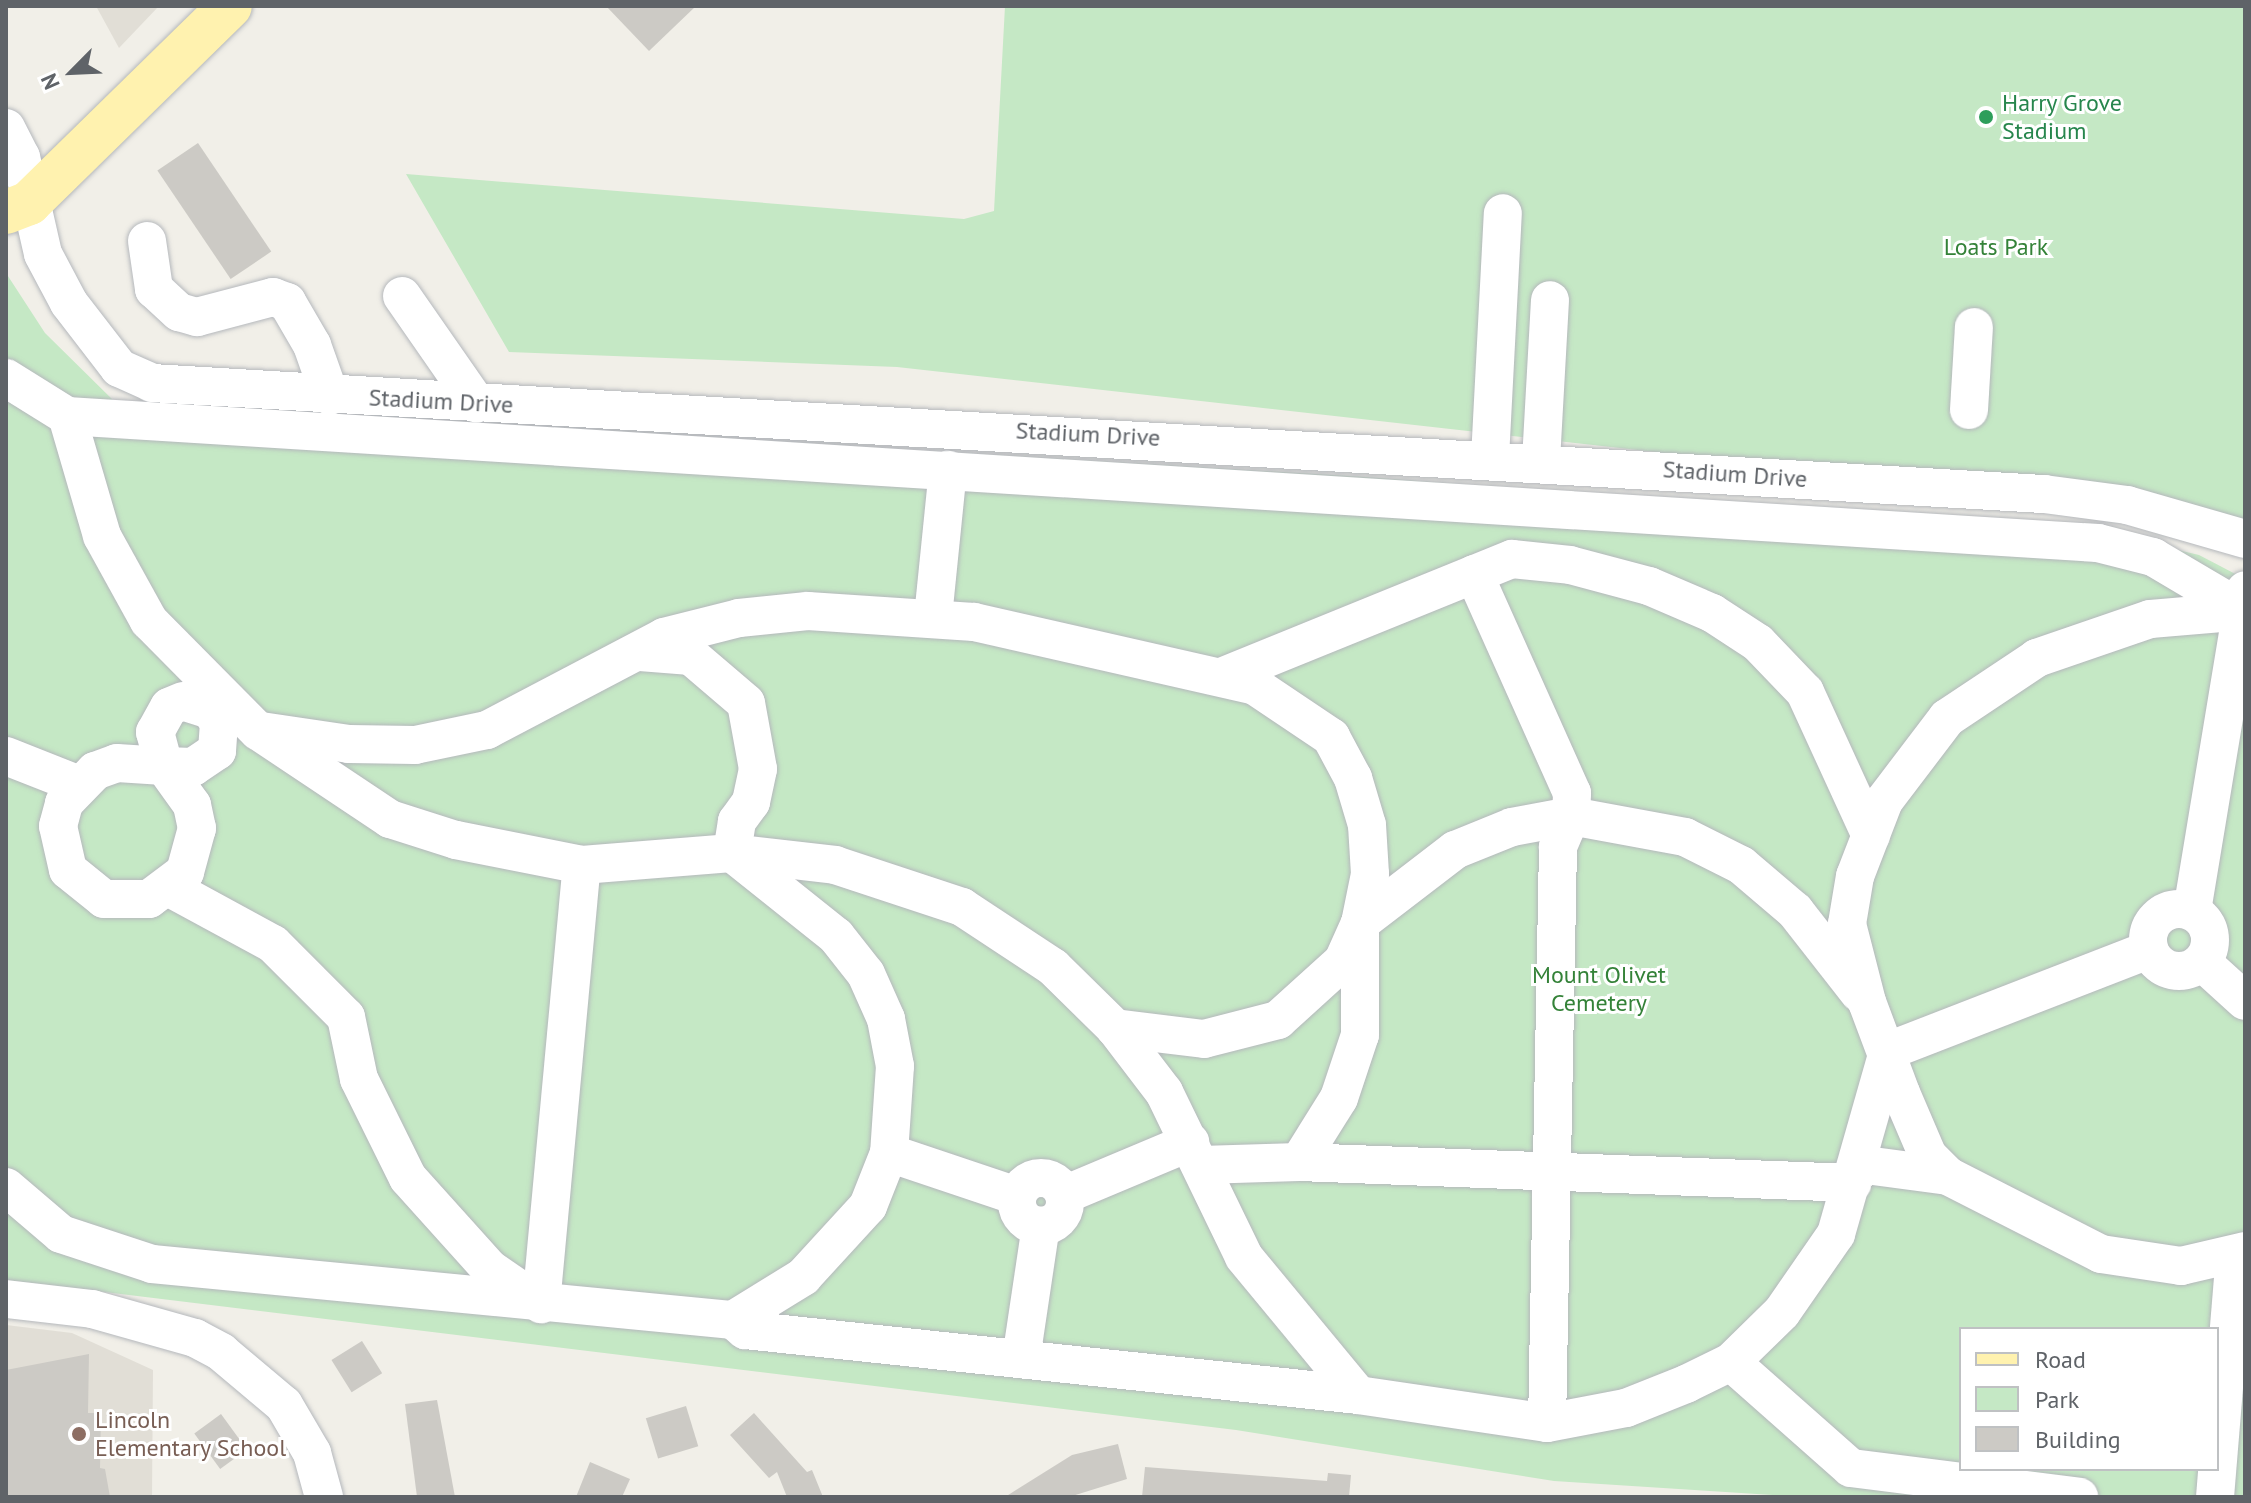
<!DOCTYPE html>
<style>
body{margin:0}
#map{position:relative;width:2251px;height:1503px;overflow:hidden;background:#f1efe8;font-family:"PT Sans",sans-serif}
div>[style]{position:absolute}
.education>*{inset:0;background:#e1ded6}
.green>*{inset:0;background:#c5e8c5}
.building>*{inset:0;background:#cccac5;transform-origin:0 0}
.roads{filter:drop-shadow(0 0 2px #b5b8bc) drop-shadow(0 0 2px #b5b8bc)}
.minor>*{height:38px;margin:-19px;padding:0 19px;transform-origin:19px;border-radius:19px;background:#fff}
.minor>.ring{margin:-19px;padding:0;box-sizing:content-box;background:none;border:38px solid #fff;border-radius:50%}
.major>*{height:44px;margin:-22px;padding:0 22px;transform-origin:22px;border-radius:22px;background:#fff2af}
.dots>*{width:22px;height:22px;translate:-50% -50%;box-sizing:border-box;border:4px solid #fff;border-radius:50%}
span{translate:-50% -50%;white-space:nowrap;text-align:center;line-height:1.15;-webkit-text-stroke:6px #fff;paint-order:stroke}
.leisure-label{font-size:24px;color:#27864d}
.left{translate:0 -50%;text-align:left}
.park-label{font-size:24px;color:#348238}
.street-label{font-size:24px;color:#5f6368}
.education-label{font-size:24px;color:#785e54}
.frame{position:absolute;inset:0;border:8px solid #5f6368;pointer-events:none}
.legend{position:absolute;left:1959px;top:1327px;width:260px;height:144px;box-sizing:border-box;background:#fff;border:2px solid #bfc1c3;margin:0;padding:10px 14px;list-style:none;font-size:24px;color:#5f6368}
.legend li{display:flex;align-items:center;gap:16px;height:40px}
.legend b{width:40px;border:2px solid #bfc1c3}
.north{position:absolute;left:32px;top:32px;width:80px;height:80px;-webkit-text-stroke:6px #fff;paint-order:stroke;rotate:246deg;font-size:22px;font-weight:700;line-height:32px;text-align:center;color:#5f6368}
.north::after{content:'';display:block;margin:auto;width:28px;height:36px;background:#5f6368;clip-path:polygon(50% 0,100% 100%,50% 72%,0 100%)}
</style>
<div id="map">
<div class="education">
<div style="clip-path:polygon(96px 6px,159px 6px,119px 48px)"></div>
<div style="clip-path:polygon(6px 1325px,72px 1333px,153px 1370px,152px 1497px,6px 1497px)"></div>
</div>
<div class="green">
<div style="clip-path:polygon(1005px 6px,2245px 6px,2245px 526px,2011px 492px,897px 367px,509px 352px,406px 174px,964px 219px,994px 211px)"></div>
<div style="clip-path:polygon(evenodd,6px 273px,45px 333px,116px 403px,1366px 477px,1853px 514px,2059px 522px,2199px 555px,2245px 579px,2245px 1497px,1804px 1497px,1554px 1481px,1236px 1430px,6px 1280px,6px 273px,1961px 1329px,2217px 1329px,2217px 1469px,1961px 1469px,1961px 1329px)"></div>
</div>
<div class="building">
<div style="clip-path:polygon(606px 6px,696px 6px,649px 51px)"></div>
<div style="left:198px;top:143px;width:131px;height:49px;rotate:56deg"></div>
<div style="left:362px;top:1341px;width:38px;height:36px;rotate:58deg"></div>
<div style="clip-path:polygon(89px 1354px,88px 1413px,101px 1413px,100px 1468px,105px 1469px,110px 1497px,6px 1497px,6px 1370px)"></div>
<div style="clip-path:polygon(437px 1400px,455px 1497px,417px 1497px,405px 1404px)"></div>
<div style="left:686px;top:1406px;width:42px;height:42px;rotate:73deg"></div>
<div style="clip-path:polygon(754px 1413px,807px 1472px,812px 1470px,823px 1497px,787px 1497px,777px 1472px,769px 1478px,730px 1435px)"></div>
<div style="left:221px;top:1414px;width:44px;height:33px;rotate:54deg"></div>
<div style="clip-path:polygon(1118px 1444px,1127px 1479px,1069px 1497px,1005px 1497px,1072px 1455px)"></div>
<div style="clip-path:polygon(590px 1462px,630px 1479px,622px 1497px,576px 1497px)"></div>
<div style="clip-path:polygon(1145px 1467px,1327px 1481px,1328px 1473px,1351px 1475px,1349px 1497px,1142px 1497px)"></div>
</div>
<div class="roads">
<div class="minor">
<div style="left:6px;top:128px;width:33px;rotate:63deg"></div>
<div style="left:21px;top:157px;width:99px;rotate:77.2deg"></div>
<div style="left:43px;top:254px;width:55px;rotate:62deg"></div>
<div style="left:69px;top:303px;width:82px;rotate:52.4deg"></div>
<div style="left:119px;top:368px;width:36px;rotate:24deg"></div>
<div style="left:152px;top:383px;width:1895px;rotate:3.36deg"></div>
<div style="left:2044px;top:494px;width:84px;rotate:7.5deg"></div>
<div style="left:2127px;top:505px;width:123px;rotate:16.1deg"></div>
<div style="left:147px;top:241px;width:49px;rotate:81.7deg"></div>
<div style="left:154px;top:289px;width:34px;rotate:43deg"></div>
<div style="left:179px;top:312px;width:19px;rotate:16deg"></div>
<div style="left:197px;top:317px;width:79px;rotate:-14.7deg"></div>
<div style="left:273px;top:297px;width:15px;rotate:20deg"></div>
<div style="left:287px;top:302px;width:50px;rotate:59.8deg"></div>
<div style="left:312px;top:345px;width:54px;rotate:70.6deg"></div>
<div style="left:402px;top:296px;width:131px;rotate:55.2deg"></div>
<div style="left:6px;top:378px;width:72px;rotate:31.9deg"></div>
<div style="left:67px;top:416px;width:2035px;rotate:3.58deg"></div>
<div style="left:2098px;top:543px;width:57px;rotate:14.3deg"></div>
<div style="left:2153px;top:557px;width:102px;rotate:30.6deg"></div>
<div style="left:1969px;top:410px;width:83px;rotate:-86.6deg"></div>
<div style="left:67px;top:416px;width:125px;rotate:73.7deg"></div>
<div style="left:102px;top:536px;width:97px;rotate:61.1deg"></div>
<div style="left:149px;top:621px;width:155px;rotate:45.3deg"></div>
<div style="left:258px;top:731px;width:159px;rotate:33.7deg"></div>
<div style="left:390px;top:819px;width:69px;rotate:17.7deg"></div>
<div style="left:456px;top:840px;width:128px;rotate:11.2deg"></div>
<div style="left:582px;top:865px;width:150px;rotate:-4.6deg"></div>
<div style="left:732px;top:853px;width:104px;rotate:6.6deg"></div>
<div style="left:835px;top:865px;width:134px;rotate:18.3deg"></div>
<div style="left:962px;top:907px;width:109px;rotate:33.4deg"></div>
<div style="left:1053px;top:967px;width:87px;rotate:44.5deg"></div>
<div style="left:1115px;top:1028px;width:81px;rotate:52.6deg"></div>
<div style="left:1164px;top:1092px;width:183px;rotate:64.1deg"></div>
<div style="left:1244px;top:1257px;width:179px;rotate:50.4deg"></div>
<div style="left:1490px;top:458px;width:245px;rotate:-87deg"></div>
<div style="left:1541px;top:461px;width:161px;rotate:-86.8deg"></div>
<div style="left:1474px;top:574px;width:240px;rotate:65.9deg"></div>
<div style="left:1572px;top:793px;width:23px;rotate:92deg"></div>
<div style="left:1571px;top:816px;width:34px;rotate:113deg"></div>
<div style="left:1558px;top:847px;width:576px;rotate:91.09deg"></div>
<div style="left:2245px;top:611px;width:95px;rotate:175.2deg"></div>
<div style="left:2150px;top:619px;width:120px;rotate:161deg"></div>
<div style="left:2037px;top:658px;width:108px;rotate:146.3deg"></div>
<div style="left:1947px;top:718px;width:104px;rotate:127.2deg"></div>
<div style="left:1884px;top:801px;width:80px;rotate:111.1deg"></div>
<div style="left:1855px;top:876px;width:49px;rotate:99.5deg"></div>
<div style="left:1847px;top:924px;width:81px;rotate:75.6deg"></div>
<div style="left:1867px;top:1002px;width:97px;rotate:69.5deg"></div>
<div style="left:1901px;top:1093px;width:69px;rotate:66.8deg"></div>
<div style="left:1928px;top:1156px;width:28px;rotate:45deg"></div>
<div style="left:1948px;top:1176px;width:172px;rotate:27deg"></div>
<div style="left:2101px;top:1254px;width:81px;rotate:8.5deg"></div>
<div style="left:2181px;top:1266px;width:66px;rotate:-13.2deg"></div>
<div style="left:933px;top:617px;width:148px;rotate:-84.2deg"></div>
<div style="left:640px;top:652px;width:51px;rotate:4.5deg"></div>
<div style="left:691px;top:656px;width:72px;rotate:40.5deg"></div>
<div style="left:746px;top:703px;width:67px;rotate:79.7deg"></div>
<div style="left:758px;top:769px;width:34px;rotate:102deg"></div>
<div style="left:751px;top:802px;width:24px;rotate:126deg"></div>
<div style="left:737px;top:821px;width:32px;rotate:99deg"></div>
<div style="left:732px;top:853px;width:133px;rotate:38.6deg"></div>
<div style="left:836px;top:936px;width:48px;rotate:51.7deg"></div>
<div style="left:866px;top:974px;width:49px;rotate:66deg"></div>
<div style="left:886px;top:1019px;width:48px;rotate:79.2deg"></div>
<div style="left:895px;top:1066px;width:87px;rotate:93.9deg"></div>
<div style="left:889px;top:1153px;width:57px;rotate:111.6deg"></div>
<div style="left:868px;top:1206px;width:96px;rotate:132.5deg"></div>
<div style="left:803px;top:1277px;width:82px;rotate:148.4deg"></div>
<div style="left:1221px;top:677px;width:314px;rotate:-22.1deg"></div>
<div style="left:1512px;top:559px;width:58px;rotate:5.9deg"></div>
<div style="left:1570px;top:565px;width:82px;rotate:14.9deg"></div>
<div style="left:1649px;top:586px;width:69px;rotate:23.2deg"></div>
<div style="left:1712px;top:613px;width:55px;rotate:33.1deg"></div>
<div style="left:1758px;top:643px;width:68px;rotate:46.2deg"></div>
<div style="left:1805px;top:692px;width:158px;rotate:65.4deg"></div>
<div style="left:261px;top:731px;width:89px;rotate:8.4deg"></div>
<div style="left:349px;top:744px;width:66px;rotate:0.9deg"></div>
<div style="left:415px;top:745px;width:74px;rotate:-11.8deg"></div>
<div style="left:487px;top:730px;width:200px;rotate:-27.7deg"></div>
<div style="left:664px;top:637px;width:77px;rotate:-14.2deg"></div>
<div style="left:739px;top:618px;width:69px;rotate:-5.8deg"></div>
<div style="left:808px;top:611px;width:166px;rotate:3.8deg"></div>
<div style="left:974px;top:622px;width:288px;rotate:12.8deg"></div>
<div style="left:1255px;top:686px;width:92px;rotate:33.9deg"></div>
<div style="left:1331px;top:737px;width:47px;rotate:61.8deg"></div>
<div style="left:1353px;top:778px;width:49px;rotate:73.4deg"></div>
<div style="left:1367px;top:825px;width:49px;rotate:86.5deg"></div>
<div style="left:1370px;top:874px;width:50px;rotate:101.5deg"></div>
<div style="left:1360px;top:923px;width:42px;rotate:114.1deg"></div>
<div style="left:1343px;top:961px;width:88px;rotate:137.8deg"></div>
<div style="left:1278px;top:1020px;width:76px;rotate:165.6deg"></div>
<div style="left:1204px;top:1039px;width:90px;rotate:-173deg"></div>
<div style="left:6px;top:756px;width:76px;rotate:21.5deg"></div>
<div style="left:164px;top:766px;width:29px;rotate:2deg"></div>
<div style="left:193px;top:767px;width:29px;rotate:-34deg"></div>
<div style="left:217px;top:751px;width:29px;rotate:-86deg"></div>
<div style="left:219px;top:722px;width:15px;rotate:-127deg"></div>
<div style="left:210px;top:710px;width:28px;rotate:-162deg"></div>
<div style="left:183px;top:701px;width:15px;rotate:157deg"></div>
<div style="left:169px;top:707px;width:29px;rotate:119deg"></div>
<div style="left:155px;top:732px;width:35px;rotate:75deg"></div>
<div style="left:164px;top:766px;width:48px;rotate:54.3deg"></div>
<div style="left:192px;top:805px;width:24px;rotate:78deg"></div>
<div style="left:197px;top:828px;width:46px;rotate:105.3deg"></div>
<div style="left:185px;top:872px;width:45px;rotate:143.1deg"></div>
<div style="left:149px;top:899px;width:45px;rotate:180deg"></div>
<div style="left:104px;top:899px;width:46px;rotate:-141.1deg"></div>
<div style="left:68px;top:870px;width:45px;rotate:-102.8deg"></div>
<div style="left:58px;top:826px;width:24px;rotate:-75deg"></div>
<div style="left:64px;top:803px;width:45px;rotate:-45.9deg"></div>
<div style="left:95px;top:771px;width:23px;rotate:-20deg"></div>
<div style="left:117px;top:763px;width:47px;rotate:3.7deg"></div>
<div style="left:170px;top:888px;width:117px;rotate:28.5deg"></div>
<div style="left:273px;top:944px;width:103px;rotate:45deg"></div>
<div style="left:346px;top:1017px;width:63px;rotate:78.2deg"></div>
<div style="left:359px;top:1079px;width:110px;rotate:63.7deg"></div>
<div style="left:408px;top:1178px;width:122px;rotate:48deg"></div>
<div style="left:490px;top:1269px;width:62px;rotate:34.5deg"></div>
<div style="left:541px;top:1304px;width:441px;rotate:-84.7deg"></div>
<div class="ring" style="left:2148px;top:909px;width:24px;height:24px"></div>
<div style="left:2192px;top:911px;width:325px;rotate:-80.6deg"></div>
<div style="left:2202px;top:962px;width:58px;rotate:42.2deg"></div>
<div style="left:889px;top:1153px;width:135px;rotate:18.6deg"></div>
<div style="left:1299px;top:1162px;width:75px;rotate:-58deg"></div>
<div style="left:1339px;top:1098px;width:66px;rotate:-71.6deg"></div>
<div style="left:1360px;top:1035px;width:112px;rotate:-90deg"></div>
<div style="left:1360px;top:923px;width:120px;rotate:-37.5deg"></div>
<div style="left:1455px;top:850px;width:61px;rotate:-22deg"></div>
<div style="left:1512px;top:827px;width:60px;rotate:-10.6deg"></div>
<div style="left:1571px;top:816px;width:116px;rotate:10.4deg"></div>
<div style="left:1685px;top:837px;width:63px;rotate:26.6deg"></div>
<div style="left:1741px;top:865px;width:71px;rotate:40.4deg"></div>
<div style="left:1795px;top:911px;width:104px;rotate:52deg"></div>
<div style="left:1858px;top:1164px;width:91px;rotate:7.6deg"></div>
<div style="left:1201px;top:1165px;width:98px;rotate:-1.8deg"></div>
<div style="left:1299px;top:1162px;width:554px;rotate:2.17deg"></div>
<div class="ring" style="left:1017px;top:1178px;width:10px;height:10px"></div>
<div style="left:6px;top:1187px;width:72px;rotate:40.5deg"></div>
<div style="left:61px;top:1234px;width:96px;rotate:18.2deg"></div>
<div style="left:152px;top:1264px;width:584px;rotate:5.51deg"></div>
<div style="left:733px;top:1320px;width:16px;rotate:40deg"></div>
<div style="left:745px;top:1330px;width:616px;rotate:6.05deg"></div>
<div style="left:1358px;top:1395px;width:191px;rotate:8.4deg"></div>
<div style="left:1547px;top:1423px;width:80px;rotate:-10.8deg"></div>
<div style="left:1626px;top:1408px;width:65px;rotate:-21.8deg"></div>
<div style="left:1686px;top:1384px;width:50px;rotate:-26.1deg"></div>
<div style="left:1731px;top:1362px;width:71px;rotate:-44.4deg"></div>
<div style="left:1782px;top:1312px;width:95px;rotate:-55.3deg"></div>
<div style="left:1836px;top:1234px;width:190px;rotate:-74.1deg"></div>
<div style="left:1888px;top:1051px;width:280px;rotate:-21.2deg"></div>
<div style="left:1064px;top:1195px;width:137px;rotate:-22.8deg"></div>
<div style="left:6px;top:1299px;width:87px;rotate:6.6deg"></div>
<div style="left:92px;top:1309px;width:107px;rotate:15.7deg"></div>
<div style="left:195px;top:1338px;width:30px;rotate:28deg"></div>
<div style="left:221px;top:1352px;width:82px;rotate:40.1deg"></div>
<div style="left:284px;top:1405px;width:56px;rotate:59.7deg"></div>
<div style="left:312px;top:1453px;width:46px;rotate:74.7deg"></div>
<div style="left:1021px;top:1359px;width:135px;rotate:-81.5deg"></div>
<div style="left:1731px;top:1362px;width:160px;rotate:41.5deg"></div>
<div style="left:1851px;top:1468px;width:230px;rotate:7.2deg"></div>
<div style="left:2215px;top:1497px;width:243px;rotate:-85.3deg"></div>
</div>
<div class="major">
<div style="left:6px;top:212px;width:25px;rotate:-21deg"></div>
<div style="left:29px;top:203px;width:281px;rotate:-44.4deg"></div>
</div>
</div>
<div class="dots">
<div style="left:1986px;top:117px;background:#2e9e5b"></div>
<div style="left:79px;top:1434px;background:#8d6e63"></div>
</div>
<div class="leisure-label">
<span class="left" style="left:2002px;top:117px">Harry Grove<br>Stadium</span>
</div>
<div class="park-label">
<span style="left:1996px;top:247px">Loats Park</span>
<span style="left:1599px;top:989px">Mount Olivet<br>Cemetery</span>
</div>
<div class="street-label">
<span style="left:441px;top:401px;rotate:3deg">Stadium Drive</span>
<span style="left:1088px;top:434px;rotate:3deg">Stadium Drive</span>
<span style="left:1735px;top:474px;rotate:4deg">Stadium Drive</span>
</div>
<div class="education-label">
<span class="left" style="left:95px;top:1434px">Lincoln<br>Elementary School</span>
</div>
<div class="frame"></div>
<ul class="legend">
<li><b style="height:10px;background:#fff2af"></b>Road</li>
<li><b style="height:22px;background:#c5e8c5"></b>Park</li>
<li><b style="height:22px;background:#cccac5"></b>Building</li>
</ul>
<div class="north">N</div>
</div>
